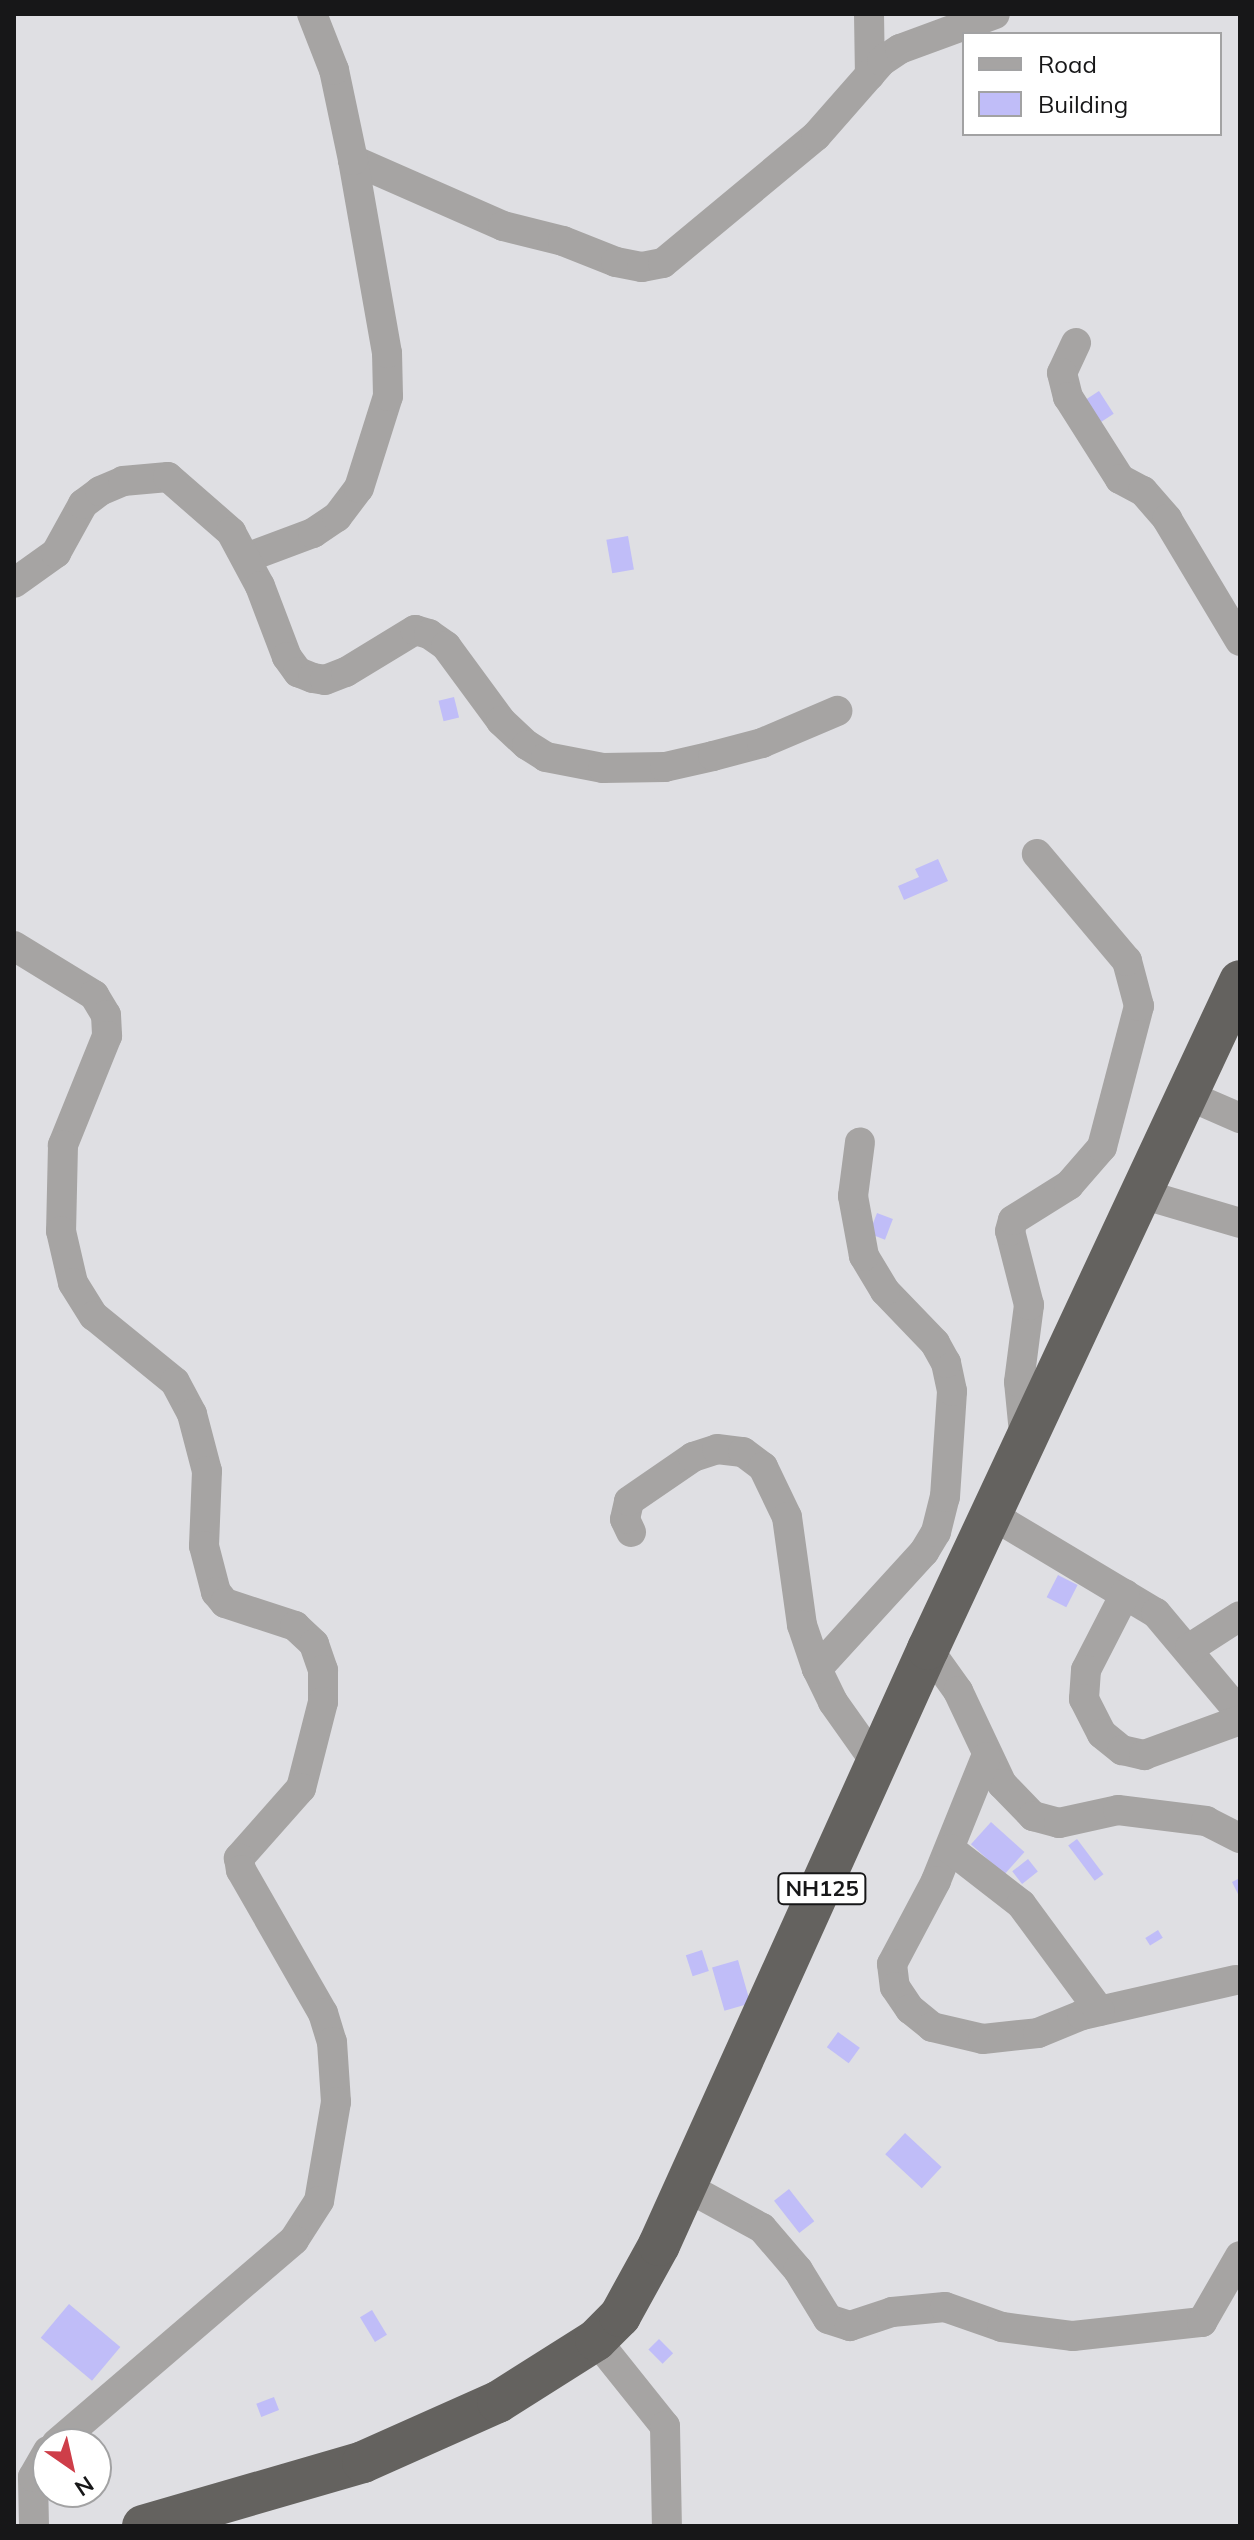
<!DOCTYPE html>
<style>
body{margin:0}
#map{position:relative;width:1254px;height:2540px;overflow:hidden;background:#dfdfe3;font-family:Mulish,sans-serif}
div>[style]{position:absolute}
.building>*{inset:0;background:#c0bdf8;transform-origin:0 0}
.minor>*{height:30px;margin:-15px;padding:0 15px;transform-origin:15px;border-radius:15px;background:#a6a4a3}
.highway>*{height:42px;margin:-21px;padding:0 21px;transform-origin:21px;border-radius:21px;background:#64625f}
span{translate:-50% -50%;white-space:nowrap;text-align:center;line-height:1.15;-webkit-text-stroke:6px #fff;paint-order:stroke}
.shield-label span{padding:2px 6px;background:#fff;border:2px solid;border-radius:6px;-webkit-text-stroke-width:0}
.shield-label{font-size:22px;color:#171718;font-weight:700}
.frame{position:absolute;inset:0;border:16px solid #171718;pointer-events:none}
.legend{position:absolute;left:962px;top:32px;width:260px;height:104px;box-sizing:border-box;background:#fff;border:2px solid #a2a2a3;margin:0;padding:10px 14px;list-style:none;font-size:24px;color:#171718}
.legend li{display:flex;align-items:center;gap:16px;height:40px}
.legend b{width:40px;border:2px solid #a2a2a3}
.north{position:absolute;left:32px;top:2428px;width:80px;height:80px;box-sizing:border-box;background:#fff;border:2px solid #a2a2a3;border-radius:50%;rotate:146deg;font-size:22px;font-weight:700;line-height:32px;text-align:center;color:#171718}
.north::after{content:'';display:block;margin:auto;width:28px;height:36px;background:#ce3e49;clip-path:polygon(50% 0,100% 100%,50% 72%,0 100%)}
</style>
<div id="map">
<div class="building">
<div style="left:1099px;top:391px;width:27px;height:22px;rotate:57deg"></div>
<div style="left:628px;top:536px;width:34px;height:22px;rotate:80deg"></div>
<div style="left:454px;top:697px;width:21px;height:16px;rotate:76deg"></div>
<div style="clip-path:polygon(938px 859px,948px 881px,904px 900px,898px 886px,919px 877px,915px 869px)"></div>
<div style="left:877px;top:1213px;width:17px;height:22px;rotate:21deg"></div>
<div style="left:1058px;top:1575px;width:22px;height:25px;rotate:27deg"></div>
<div style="left:991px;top:1822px;width:45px;height:30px;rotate:42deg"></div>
<div style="left:1077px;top:1839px;width:44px;height:11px;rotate:53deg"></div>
<div style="left:1028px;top:1859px;width:16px;height:20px;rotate:52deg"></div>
<div style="clip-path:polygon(1240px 1878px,1240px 1898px,1232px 1882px)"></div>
<div style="left:1158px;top:1930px;width:9px;height:15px;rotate:58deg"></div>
<div style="left:702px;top:1950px;width:22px;height:17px;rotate:72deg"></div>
<div style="left:738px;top:1960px;width:45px;height:27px;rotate:74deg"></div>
<div style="left:838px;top:2032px;width:27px;height:19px;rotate:36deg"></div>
<div style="left:905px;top:2133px;width:50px;height:29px;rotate:43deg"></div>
<div style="left:789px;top:2189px;width:41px;height:19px;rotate:52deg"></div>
<div style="left:69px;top:2304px;width:67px;height:44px;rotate:40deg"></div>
<div style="left:372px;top:2310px;width:29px;height:14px;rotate:59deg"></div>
<div style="left:659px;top:2339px;width:20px;height:15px;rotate:45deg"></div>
<div style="left:274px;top:2397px;width:14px;height:19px;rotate:69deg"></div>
</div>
<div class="minor">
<div style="left:869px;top:14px;width:61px;rotate:89.1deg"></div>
<div style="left:353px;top:160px;width:164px;rotate:23.7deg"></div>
<div style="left:503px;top:226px;width:62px;rotate:14deg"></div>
<div style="left:563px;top:241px;width:57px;rotate:21.6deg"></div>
<div style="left:616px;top:262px;width:26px;rotate:11deg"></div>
<div style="left:642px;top:267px;width:21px;rotate:-11deg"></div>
<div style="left:663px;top:263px;width:199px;rotate:-39.7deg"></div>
<div style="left:816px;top:136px;width:100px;rotate:-48.7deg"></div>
<div style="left:882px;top:61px;width:22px;rotate:-34deg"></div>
<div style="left:900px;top:49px;width:101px;rotate:-20.2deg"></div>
<div style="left:1076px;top:343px;width:33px;rotate:115deg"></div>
<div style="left:1062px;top:373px;width:25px;rotate:76deg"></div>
<div style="left:1068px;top:397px;width:97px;rotate:57.6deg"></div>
<div style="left:1120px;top:479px;width:26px;rotate:28deg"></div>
<div style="left:1143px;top:491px;width:37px;rotate:49deg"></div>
<div style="left:1167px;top:519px;width:142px;rotate:59.1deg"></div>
<div style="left:246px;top:558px;width:72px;rotate:-20.5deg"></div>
<div style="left:313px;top:533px;width:29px;rotate:-34deg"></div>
<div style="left:337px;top:517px;width:36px;rotate:-53deg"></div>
<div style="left:359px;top:488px;width:96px;rotate:-72.5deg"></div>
<div style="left:388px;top:396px;width:43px;rotate:-91.3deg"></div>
<div style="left:387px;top:353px;width:196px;rotate:-100deg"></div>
<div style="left:353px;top:160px;width:92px;rotate:-101.9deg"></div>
<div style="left:334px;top:70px;width:60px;rotate:-111.4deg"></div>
<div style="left:14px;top:583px;width:52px;rotate:-35.5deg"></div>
<div style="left:56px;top:553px;width:56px;rotate:-61.1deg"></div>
<div style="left:83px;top:504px;width:21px;rotate:-37deg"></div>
<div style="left:100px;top:491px;width:25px;rotate:-23deg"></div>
<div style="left:123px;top:481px;width:45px;rotate:-5.1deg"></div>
<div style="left:168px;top:477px;width:84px;rotate:41.1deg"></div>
<div style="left:231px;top:532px;width:61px;rotate:61.8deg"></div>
<div style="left:260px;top:586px;width:76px;rotate:69.2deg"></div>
<div style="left:287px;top:657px;width:19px;rotate:54deg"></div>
<div style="left:298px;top:672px;width:16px;rotate:22deg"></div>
<div style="left:313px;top:678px;width:12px;rotate:9deg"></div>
<div style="left:325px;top:680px;width:22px;rotate:-21deg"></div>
<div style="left:346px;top:672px;width:81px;rotate:-31.3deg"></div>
<div style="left:415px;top:630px;width:15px;rotate:16deg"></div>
<div style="left:429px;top:634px;width:21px;rotate:35deg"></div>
<div style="left:446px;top:646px;width:93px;rotate:53.7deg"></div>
<div style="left:501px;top:721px;width:35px;rotate:43deg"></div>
<div style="left:527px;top:745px;width:22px;rotate:32deg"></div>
<div style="left:546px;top:757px;width:58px;rotate:10.9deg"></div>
<div style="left:603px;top:768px;width:62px;rotate:-0.9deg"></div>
<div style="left:665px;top:767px;width:49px;rotate:-12.9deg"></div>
<div style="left:713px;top:756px;width:51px;rotate:-14.9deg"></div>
<div style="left:762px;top:743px;width:82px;rotate:-23.1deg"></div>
<div style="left:14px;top:946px;width:94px;rotate:31.5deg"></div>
<div style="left:94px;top:995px;width:23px;rotate:59deg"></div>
<div style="left:106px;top:1015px;width:21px;rotate:87deg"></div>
<div style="left:107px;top:1036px;width:118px;rotate:112deg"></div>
<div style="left:63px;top:1145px;width:86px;rotate:91.3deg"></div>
<div style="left:61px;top:1231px;width:53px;rotate:77deg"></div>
<div style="left:73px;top:1283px;width:39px;rotate:58deg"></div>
<div style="left:94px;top:1316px;width:104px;rotate:39.2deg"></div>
<div style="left:175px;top:1382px;width:36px;rotate:62deg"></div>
<div style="left:192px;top:1414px;width:59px;rotate:75.3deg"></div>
<div style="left:207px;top:1471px;width:75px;rotate:92.3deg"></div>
<div style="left:204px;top:1546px;width:48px;rotate:75.4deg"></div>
<div style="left:216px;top:1592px;width:14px;rotate:51deg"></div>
<div style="left:225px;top:1603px;width:74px;rotate:18.2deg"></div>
<div style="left:295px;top:1626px;width:26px;rotate:43deg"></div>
<div style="left:314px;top:1644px;width:28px;rotate:71deg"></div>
<div style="left:323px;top:1670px;width:32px;rotate:90deg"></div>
<div style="left:323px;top:1702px;width:89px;rotate:104.3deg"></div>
<div style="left:301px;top:1788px;width:94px;rotate:131.5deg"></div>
<div style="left:239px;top:1858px;width:12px;rotate:81deg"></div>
<div style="left:241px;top:1870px;width:165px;rotate:60.2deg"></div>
<div style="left:323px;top:2013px;width:30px;rotate:73deg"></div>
<div style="left:332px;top:2042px;width:60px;rotate:86.2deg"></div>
<div style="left:336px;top:2102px;width:100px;rotate:99.7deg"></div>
<div style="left:319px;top:2201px;width:46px;rotate:122.7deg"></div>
<div style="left:294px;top:2240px;width:313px;rotate:139.4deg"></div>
<div style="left:1187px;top:1095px;width:58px;rotate:23.5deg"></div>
<div style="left:1142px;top:1194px;width:102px;rotate:16.5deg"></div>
<div style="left:1025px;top:1443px;width:61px;rotate:-95.6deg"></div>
<div style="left:1019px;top:1382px;width:78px;rotate:-82.6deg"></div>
<div style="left:1029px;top:1305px;width:76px;rotate:-104.4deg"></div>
<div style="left:1010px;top:1231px;width:11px;rotate:-75deg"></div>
<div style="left:1013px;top:1220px;width:66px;rotate:-32deg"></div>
<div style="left:1069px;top:1185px;width:50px;rotate:-49deg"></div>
<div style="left:1102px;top:1147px;width:146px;rotate:-75.3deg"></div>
<div style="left:1139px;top:1006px;width:47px;rotate:-104.9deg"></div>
<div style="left:1127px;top:961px;width:140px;rotate:-130.1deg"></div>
<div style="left:992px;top:1515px;width:191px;rotate:30.9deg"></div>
<div style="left:1156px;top:1613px;width:131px;rotate:50deg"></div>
<div style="left:631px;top:1532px;width:14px;rotate:-115deg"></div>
<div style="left:625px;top:1519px;width:18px;rotate:-77deg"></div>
<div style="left:629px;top:1501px;width:78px;rotate:-34.5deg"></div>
<div style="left:693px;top:1457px;width:25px;rotate:-18deg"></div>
<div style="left:717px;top:1449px;width:26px;rotate:7deg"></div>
<div style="left:743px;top:1452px;width:25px;rotate:37deg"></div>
<div style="left:763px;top:1467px;width:55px;rotate:64.4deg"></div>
<div style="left:787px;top:1517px;width:109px;rotate:82.1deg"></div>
<div style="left:802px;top:1625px;width:46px;rotate:71.2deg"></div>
<div style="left:817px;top:1669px;width:37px;rotate:64deg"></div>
<div style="left:833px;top:1702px;width:80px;rotate:54.7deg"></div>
<div style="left:1125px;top:1594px;width:85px;rotate:117.2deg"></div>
<div style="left:1086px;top:1670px;width:29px;rotate:94deg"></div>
<div style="left:1084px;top:1699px;width:39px;rotate:63deg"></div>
<div style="left:1102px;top:1734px;width:26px;rotate:39deg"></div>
<div style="left:1122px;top:1750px;width:23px;rotate:13deg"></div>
<div style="left:1144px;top:1755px;width:102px;rotate:-20deg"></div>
<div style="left:1190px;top:1648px;width:59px;rotate:-32.6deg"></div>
<div style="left:928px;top:1649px;width:52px;rotate:54.5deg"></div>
<div style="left:958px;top:1691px;width:103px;rotate:64.7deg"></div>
<div style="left:1002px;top:1784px;width:45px;rotate:45.9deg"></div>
<div style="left:1033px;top:1816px;width:27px;rotate:15deg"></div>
<div style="left:1059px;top:1823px;width:60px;rotate:-12.4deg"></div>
<div style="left:1118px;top:1810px;width:89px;rotate:7.1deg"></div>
<div style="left:1206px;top:1821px;width:38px;rotate:27deg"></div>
<div style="left:817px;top:1669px;width:159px;rotate:-47.6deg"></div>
<div style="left:924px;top:1552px;width:23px;rotate:-59deg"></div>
<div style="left:936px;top:1532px;width:36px;rotate:-76deg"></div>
<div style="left:945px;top:1497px;width:106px;rotate:-86.2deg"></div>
<div style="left:952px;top:1391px;width:29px;rotate:-102deg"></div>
<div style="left:946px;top:1363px;width:23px;rotate:-119deg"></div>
<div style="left:935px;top:1343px;width:72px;rotate:-133.9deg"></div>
<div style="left:885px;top:1291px;width:41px;rotate:-121deg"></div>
<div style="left:864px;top:1256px;width:61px;rotate:-100.4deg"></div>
<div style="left:853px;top:1196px;width:54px;rotate:-82.6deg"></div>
<div style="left:986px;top:1757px;width:134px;rotate:112deg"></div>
<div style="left:936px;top:1881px;width:94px;rotate:117.9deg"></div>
<div style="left:892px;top:1964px;width:23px;rotate:83deg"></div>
<div style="left:895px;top:1987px;width:27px;rotate:56deg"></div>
<div style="left:910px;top:2009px;width:28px;rotate:39deg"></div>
<div style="left:932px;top:2027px;width:52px;rotate:13.2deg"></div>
<div style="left:983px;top:2039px;width:55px;rotate:-6.2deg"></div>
<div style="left:1038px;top:2033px;width:48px;rotate:-22.2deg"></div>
<div style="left:1082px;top:2015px;width:158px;rotate:-12.8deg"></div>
<div style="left:950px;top:1849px;width:90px;rotate:37.8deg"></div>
<div style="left:1021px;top:1904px;width:133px;rotate:53.6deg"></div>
<div style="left:683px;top:2185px;width:90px;rotate:28.6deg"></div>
<div style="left:762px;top:2228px;width:55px;rotate:49.4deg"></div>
<div style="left:798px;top:2270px;width:57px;rotate:58.5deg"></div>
<div style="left:828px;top:2319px;width:23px;rotate:18deg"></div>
<div style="left:850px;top:2326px;width:44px;rotate:-18.4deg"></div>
<div style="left:892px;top:2312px;width:53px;rotate:-5.4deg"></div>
<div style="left:945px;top:2307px;width:60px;rotate:19.3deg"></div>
<div style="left:1002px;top:2327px;width:72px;rotate:7.2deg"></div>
<div style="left:1073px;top:2336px;width:130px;rotate:-6.2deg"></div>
<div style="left:1202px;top:2322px;width:76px;rotate:-60.1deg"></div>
<div style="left:596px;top:2340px;width:110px;rotate:51.3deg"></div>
<div style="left:665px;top:2426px;width:100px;rotate:88.9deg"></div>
<div style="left:34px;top:2526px;width:49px;rotate:-91.2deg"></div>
<div style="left:33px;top:2477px;width:30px;rotate:-60deg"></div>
</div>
<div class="highway">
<div style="left:143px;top:2526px;width:229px;rotate:-16.2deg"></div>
<div style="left:363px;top:2462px;width:148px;rotate:-24deg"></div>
<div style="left:498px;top:2402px;width:116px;rotate:-32.3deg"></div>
<div style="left:596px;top:2340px;width:34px;rotate:-45deg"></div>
<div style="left:620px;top:2316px;width:81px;rotate:-61.2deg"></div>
<div style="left:659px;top:2245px;width:654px;rotate:-65.71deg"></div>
<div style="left:928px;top:1649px;width:737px;rotate:-64.96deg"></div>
</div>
<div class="shield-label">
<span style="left:822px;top:1889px">NH125</span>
</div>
<div class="frame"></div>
<ul class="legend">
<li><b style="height:10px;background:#a6a4a3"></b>Road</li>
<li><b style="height:22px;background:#c0bdf8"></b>Building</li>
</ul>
<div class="north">N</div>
</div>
